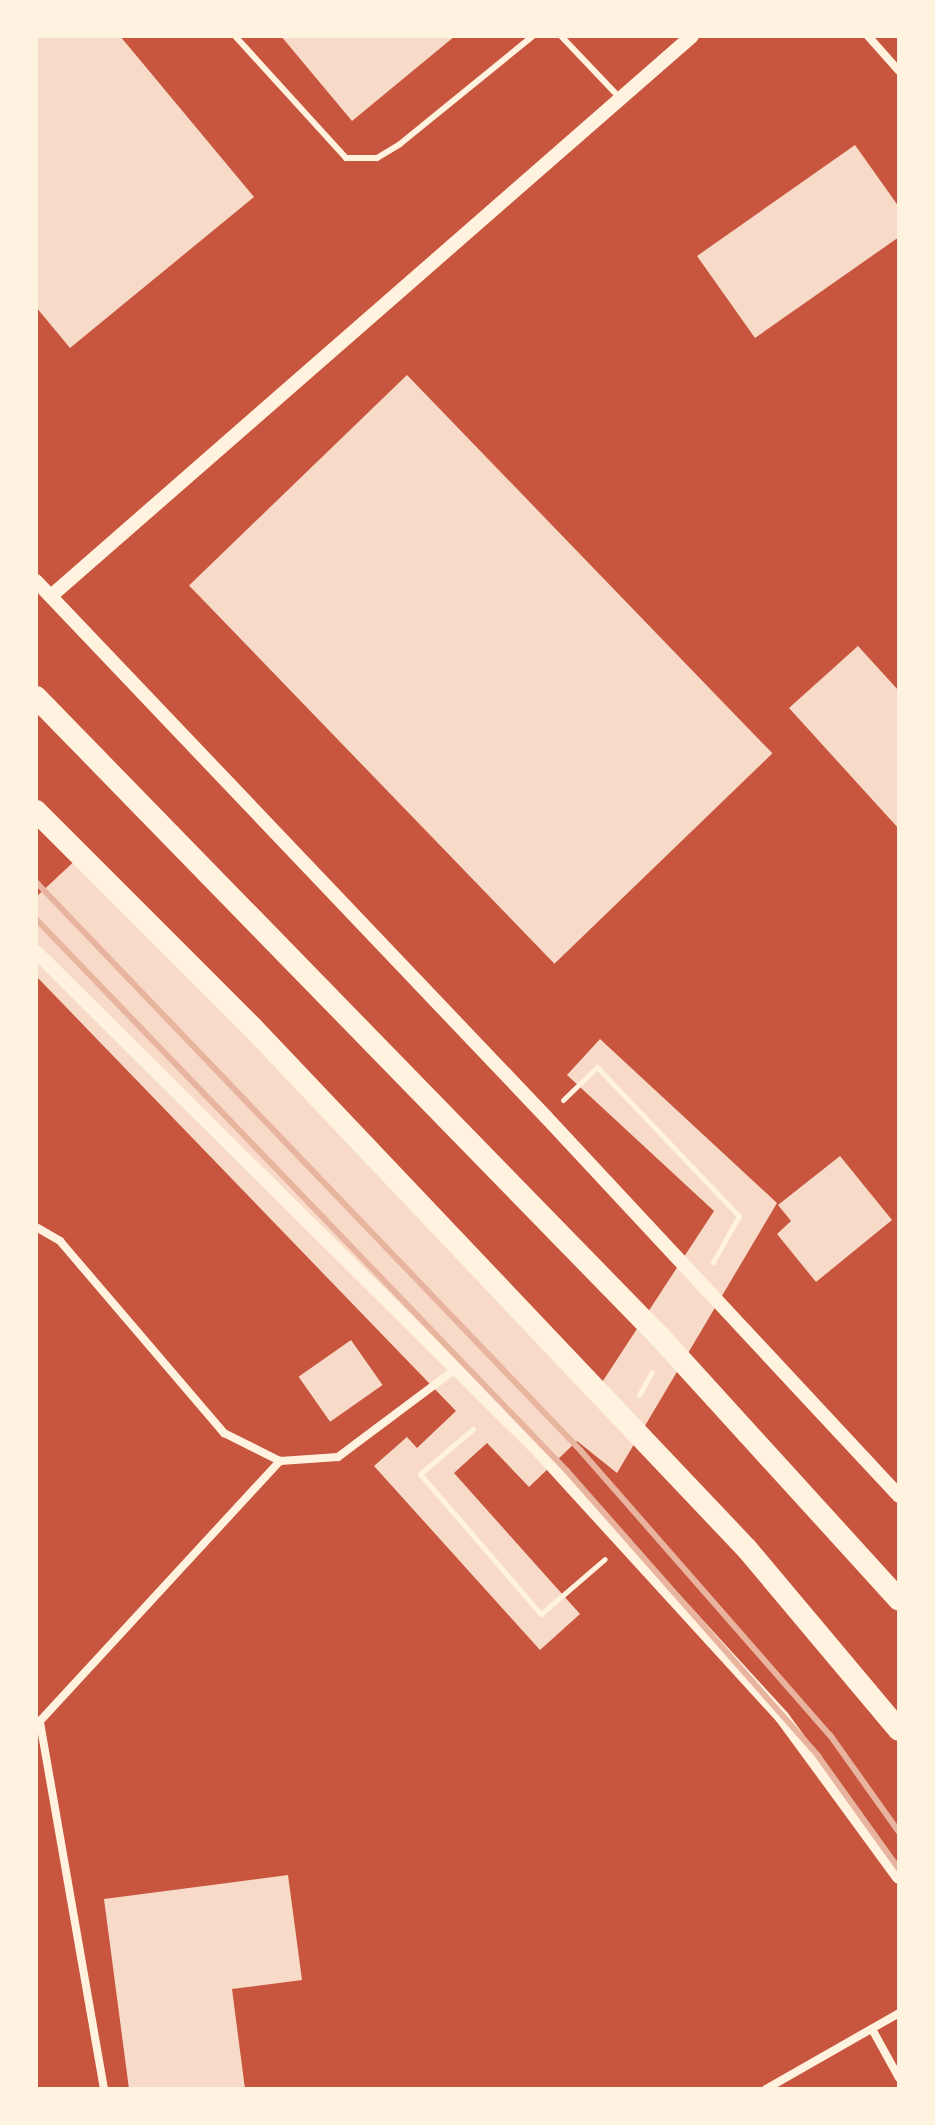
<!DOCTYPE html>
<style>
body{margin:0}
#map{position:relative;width:935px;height:2125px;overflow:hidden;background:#c8553d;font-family:Raleway,sans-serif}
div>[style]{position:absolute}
.building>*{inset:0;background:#f7dbc8;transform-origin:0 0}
.path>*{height:5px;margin:-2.5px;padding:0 2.5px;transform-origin:2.5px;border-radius:2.5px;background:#fff3e0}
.service>*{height:6px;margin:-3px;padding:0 3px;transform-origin:3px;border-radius:3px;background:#fff3e0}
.minor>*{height:8px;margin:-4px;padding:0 4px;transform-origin:4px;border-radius:4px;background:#fff3e0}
.tertiary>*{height:14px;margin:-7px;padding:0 7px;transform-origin:7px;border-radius:7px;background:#fff3e0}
.trunk>*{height:22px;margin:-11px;padding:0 11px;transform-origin:11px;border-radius:11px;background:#fff3e0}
.rail>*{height:6px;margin:-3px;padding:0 3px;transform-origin:3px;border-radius:3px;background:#e9b49f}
span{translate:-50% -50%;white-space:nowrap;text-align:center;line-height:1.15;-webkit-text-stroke:7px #fff3e0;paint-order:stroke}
.frame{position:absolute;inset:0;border:38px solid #fff3e0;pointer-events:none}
</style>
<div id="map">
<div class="building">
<div style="clip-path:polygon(36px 36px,120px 36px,254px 197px,70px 348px,36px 307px)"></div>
<div style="clip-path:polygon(281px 36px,455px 36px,352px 121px)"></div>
<div style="clip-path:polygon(855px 145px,899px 207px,899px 237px,755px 338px,697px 256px)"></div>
<div style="left:407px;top:375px;width:526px;height:303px;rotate:46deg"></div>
<div style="clip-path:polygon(858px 646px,899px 691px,899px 829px,789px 708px)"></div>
<div style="clip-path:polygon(81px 855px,597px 1390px,714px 1211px,567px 1075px,600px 1039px,777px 1203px,617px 1473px,577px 1441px,529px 1487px,487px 1443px,454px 1473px,580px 1614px,540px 1650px,374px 1466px,407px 1437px,417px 1448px,456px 1411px,36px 976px,36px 897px)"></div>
<div style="clip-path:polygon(840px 1156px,892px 1220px,816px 1282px,777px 1234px,791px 1221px,778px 1205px)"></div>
<div style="left:351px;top:1340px;width:55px;height:64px;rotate:55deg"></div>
<div style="clip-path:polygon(288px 1875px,302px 1980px,232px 1989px,245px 2089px,129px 2089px,104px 1899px)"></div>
</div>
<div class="path">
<div style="left:563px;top:1100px;width:47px;rotate:-44.1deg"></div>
<div style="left:597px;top:1067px;width:206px;rotate:46.4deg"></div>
<div style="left:739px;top:1216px;width:53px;rotate:119.5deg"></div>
<div style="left:639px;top:1395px;width:26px;rotate:-61deg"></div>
<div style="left:473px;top:1429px;width:70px;rotate:139.7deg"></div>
<div style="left:420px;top:1474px;width:185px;rotate:49.2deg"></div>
<div style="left:541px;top:1614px;width:84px;rotate:-40.7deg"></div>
</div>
<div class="service">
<div style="left:235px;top:36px;width:165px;rotate:47.7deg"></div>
<div style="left:346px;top:158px;width:31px"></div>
<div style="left:377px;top:158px;width:27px;rotate:-31deg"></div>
<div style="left:400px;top:144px;width:171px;rotate:-39.1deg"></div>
<div style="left:561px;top:36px;width:84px;rotate:46.4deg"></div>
</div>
<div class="minor">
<div style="left:868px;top:36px;width:47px;rotate:48.5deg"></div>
<div style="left:36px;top:1227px;width:28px;rotate:30deg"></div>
<div style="left:60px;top:1241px;width:253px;rotate:49.5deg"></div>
<div style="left:224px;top:1433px;width:63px;rotate:26.6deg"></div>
<div style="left:280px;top:1461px;width:58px;rotate:-3.9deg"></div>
<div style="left:338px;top:1457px;width:149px;rotate:-36.8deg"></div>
<div style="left:872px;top:2029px;width:56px;rotate:61.1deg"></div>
<div style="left:104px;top:2089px;width:374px;rotate:-99.9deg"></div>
<div style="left:40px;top:1721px;width:354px;rotate:-47.3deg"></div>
<div style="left:766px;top:2089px;width:153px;rotate:-29.7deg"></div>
</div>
<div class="tertiary">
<div style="left:36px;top:581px;width:740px;rotate:46.42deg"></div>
<div style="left:546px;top:1117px;width:518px;rotate:47.03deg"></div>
<div style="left:51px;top:596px;width:851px;rotate:-41.14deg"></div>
<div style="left:36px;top:952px;width:709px;rotate:44.77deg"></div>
<div style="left:539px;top:1451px;width:360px;rotate:47.6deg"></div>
<div style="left:782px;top:1717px;width:198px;rotate:53.8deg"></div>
</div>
<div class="trunk">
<div style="left:36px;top:697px;width:894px;rotate:45.73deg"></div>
<div style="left:660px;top:1337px;width:355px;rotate:47.7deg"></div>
<div style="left:36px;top:811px;width:305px;rotate:45deg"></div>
<div style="left:252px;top:1027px;width:719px;rotate:46.52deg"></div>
<div style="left:747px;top:1549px;width:236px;rotate:50deg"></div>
</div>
<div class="rail">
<div style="left:36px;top:882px;width:788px;rotate:46.23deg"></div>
<div style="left:581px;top:1451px;width:378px;rotate:48.8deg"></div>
<div style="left:830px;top:1735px;width:119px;rotate:54.6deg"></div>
<div style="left:36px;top:919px;width:766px;rotate:46.11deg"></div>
<div style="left:567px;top:1471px;width:380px;rotate:48.6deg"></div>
<div style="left:818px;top:1756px;width:139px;rotate:54.4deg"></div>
</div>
<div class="frame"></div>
</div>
